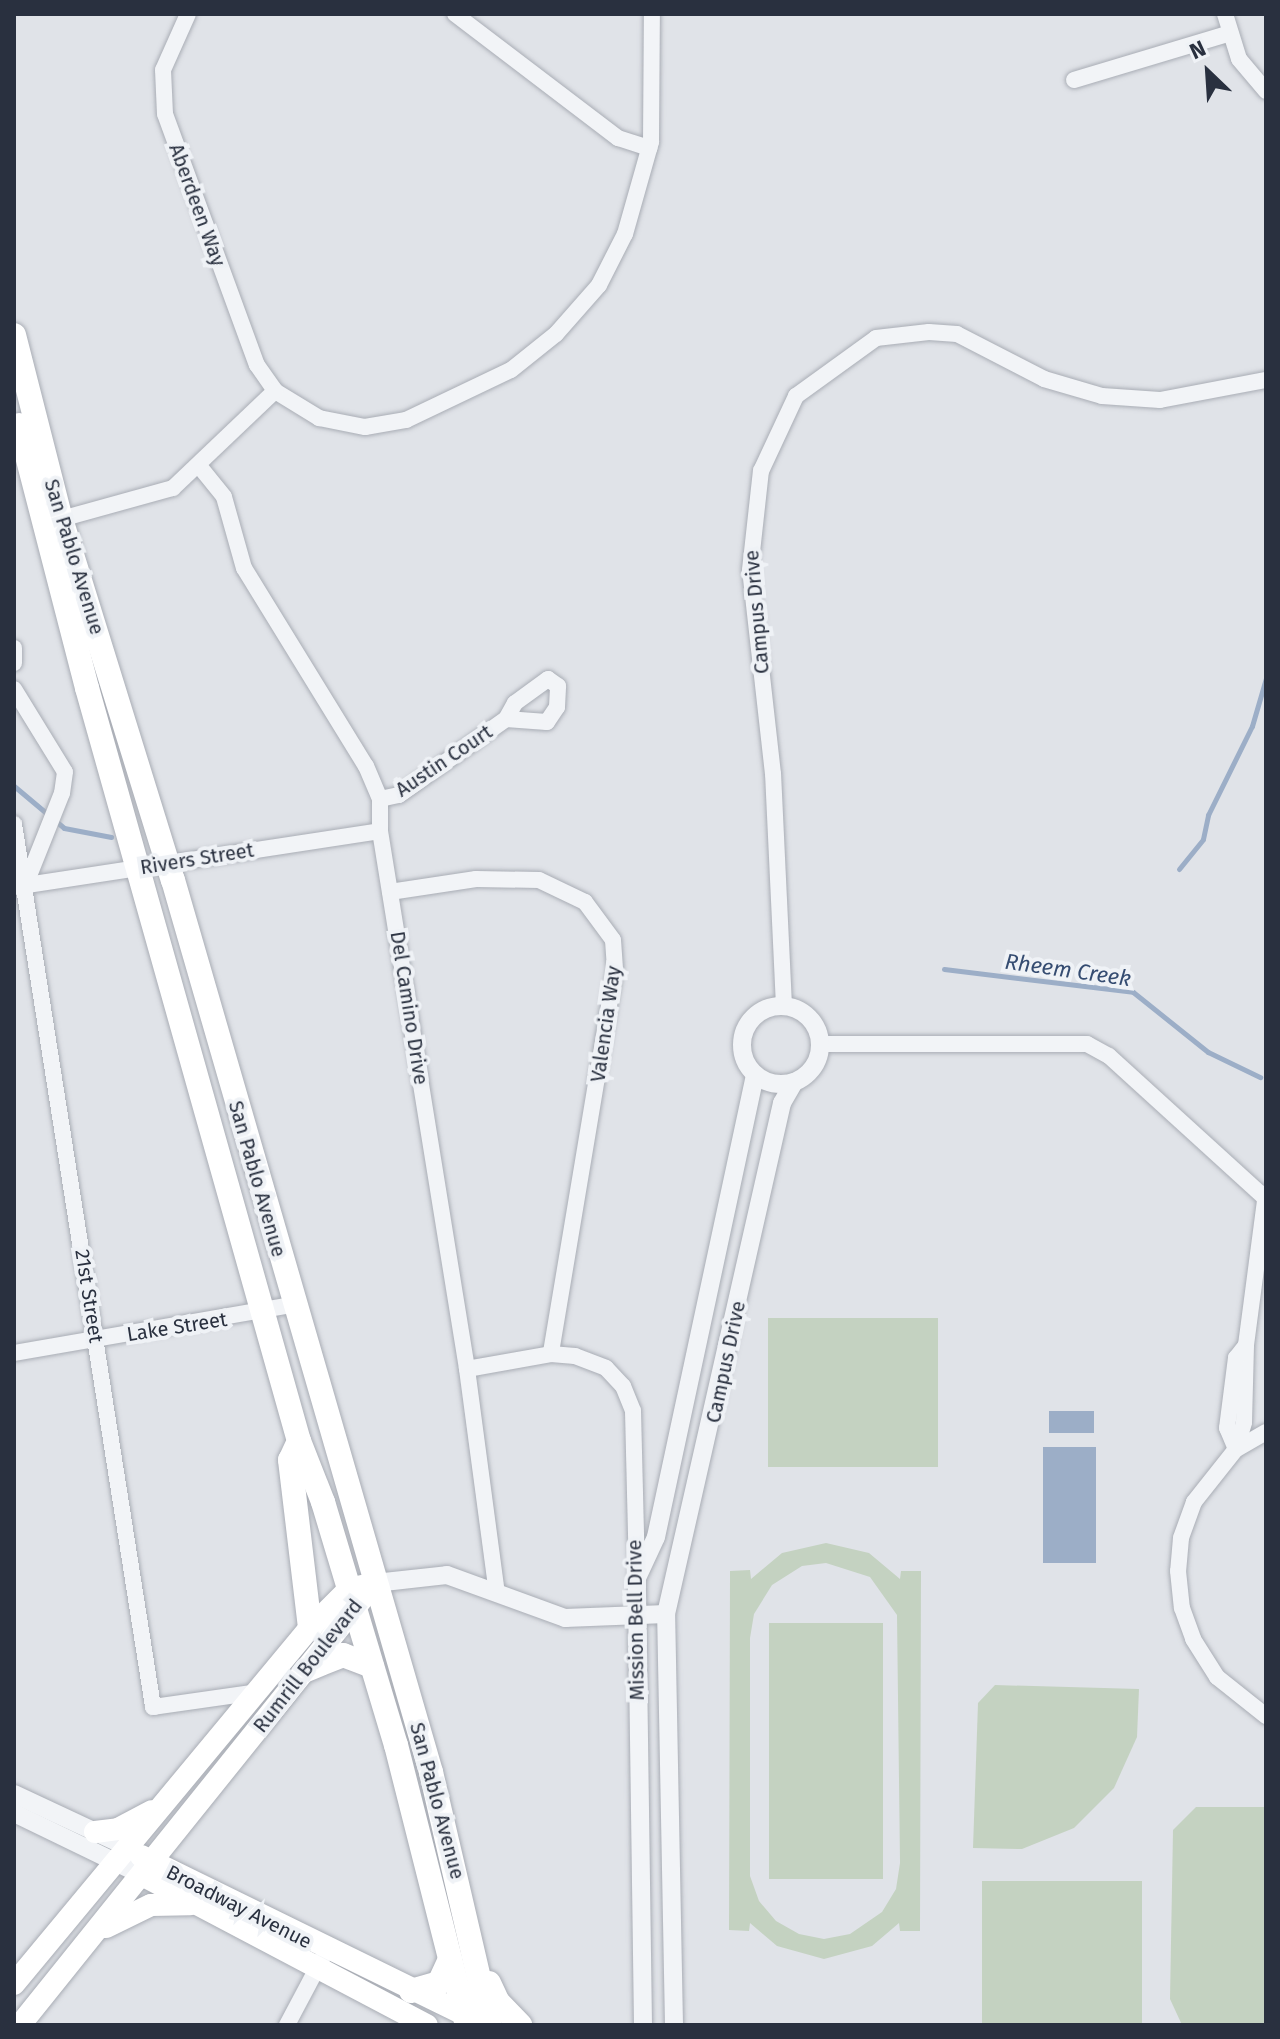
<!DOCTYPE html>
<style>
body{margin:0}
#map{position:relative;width:1280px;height:2039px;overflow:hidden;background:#e0e3e8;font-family:"Fira Sans",sans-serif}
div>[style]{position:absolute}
.green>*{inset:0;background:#c4d2c1;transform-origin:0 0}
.water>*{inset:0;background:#9caec7;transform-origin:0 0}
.stream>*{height:5px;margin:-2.5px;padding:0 2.5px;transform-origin:2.5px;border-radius:2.5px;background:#9caec7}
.roads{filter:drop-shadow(0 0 2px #a9adb5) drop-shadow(0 0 2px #a9adb5)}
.minor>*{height:16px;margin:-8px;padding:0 8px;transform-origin:8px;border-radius:8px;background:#f2f4f7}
.tertiary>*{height:18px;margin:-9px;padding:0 9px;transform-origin:9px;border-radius:9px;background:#f2f4f7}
.tertiary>.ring{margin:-9px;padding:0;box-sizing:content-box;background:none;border:18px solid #f2f4f7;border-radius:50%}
.secondary>*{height:22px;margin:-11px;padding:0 11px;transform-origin:11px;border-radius:11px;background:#fff}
.primary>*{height:24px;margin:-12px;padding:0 12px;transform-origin:12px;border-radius:12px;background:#fff}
span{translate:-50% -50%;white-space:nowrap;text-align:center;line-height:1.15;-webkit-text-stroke:8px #eff2f6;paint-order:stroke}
.street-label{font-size:20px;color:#29303f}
.water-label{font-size:22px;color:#354c71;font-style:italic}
.frame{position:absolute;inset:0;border:16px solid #29303f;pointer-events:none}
.north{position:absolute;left:1168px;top:32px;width:80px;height:80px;-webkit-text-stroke:6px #eff2f6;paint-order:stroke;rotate:335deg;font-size:22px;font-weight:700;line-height:32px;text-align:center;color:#29303f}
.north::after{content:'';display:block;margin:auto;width:28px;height:36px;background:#29303f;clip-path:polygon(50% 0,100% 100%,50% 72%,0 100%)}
</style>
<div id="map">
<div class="green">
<div style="left:768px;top:1318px;width:170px;height:149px"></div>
<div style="clip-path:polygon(evenodd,826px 1543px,869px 1553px,900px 1579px,901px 1571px,921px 1571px,920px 1931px,900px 1931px,899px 1923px,872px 1946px,824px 1959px,777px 1946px,750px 1923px,749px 1931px,729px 1930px,730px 1571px,750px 1570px,751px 1579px,782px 1553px,826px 1543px,826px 1563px,870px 1577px,897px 1615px,900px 1863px,896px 1889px,882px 1912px,850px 1934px,824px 1939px,799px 1934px,776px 1921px,759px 1901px,750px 1876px,750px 1638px,754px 1614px,772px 1585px,802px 1566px,826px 1563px)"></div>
<div style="left:769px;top:1623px;width:114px;height:256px"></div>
<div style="clip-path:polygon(995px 1685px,1139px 1689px,1137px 1737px,1114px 1788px,1074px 1828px,1022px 1849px,973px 1848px,978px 1703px)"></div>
<div style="clip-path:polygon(1196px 1807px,1266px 1807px,1266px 2025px,1182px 2025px,1170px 1999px,1173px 1830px)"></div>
<div style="left:1142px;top:1881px;width:144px;height:160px;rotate:90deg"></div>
</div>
<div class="water">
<div style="left:1049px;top:1411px;width:45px;height:22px"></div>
<div style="left:1043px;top:1447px;width:53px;height:116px"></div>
</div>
<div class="stream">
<div style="left:14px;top:786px;width:65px;rotate:40deg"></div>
<div style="left:64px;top:828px;width:48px;rotate:10.8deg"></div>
<div style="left:1179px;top:869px;width:38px;rotate:-51deg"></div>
<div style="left:1203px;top:839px;width:25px;rotate:-78deg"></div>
<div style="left:1208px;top:815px;width:99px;rotate:-63.7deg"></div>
<div style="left:1252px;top:726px;width:50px;rotate:-73.7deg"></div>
<div style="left:944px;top:969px;width:190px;rotate:6.9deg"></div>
<div style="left:1133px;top:992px;width:96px;rotate:38.7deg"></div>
<div style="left:1208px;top:1052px;width:58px;rotate:25.7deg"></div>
</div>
<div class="roads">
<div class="minor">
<div style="left:188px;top:14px;width:61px;rotate:114.1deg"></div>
<div style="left:163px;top:70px;width:44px;rotate:87.4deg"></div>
<div style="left:165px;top:114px;width:267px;rotate:69.9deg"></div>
<div style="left:257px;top:365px;width:32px;rotate:55deg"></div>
<div style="left:275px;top:391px;width:52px;rotate:31.5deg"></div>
<div style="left:319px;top:418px;width:47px;rotate:11.1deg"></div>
<div style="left:365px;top:427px;width:42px;rotate:-9.7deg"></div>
<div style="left:406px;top:420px;width:116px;rotate:-25.5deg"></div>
<div style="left:511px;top:370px;width:58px;rotate:-38.7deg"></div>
<div style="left:556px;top:334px;width:65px;rotate:-48.7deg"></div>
<div style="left:599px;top:285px;width:57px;rotate:-63deg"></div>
<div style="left:625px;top:234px;width:96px;rotate:-74.2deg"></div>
<div style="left:651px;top:142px;width:128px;rotate:-89.6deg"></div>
<div style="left:455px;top:14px;width:205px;rotate:37.3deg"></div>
<div style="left:618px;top:138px;width:33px;rotate:18deg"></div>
<div style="left:1225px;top:14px;width:47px;rotate:72.7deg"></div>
<div style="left:1239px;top:59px;width:42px;rotate:49.8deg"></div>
<div style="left:1074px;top:80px;width:160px;rotate:-16.7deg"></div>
<div style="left:200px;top:467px;width:38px;rotate:51deg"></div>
<div style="left:224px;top:497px;width:74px;rotate:74.3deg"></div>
<div style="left:244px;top:568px;width:233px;rotate:58.4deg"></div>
<div style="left:366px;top:766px;width:36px;rotate:67deg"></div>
<div style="left:380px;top:799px;width:32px;rotate:90deg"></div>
<div style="left:380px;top:831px;width:545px;rotate:80.81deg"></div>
<div style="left:467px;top:1369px;width:226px;rotate:82.4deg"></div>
<div style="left:61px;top:519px;width:116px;rotate:-15.5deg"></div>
<div style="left:173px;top:488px;width:141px;rotate:-43.6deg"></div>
<div style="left:14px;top:648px;width:15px;rotate:90deg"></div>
<div style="left:14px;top:689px;width:97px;rotate:58.4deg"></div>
<div style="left:65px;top:772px;width:21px;rotate:98deg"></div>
<div style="left:62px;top:793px;width:100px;rotate:111.7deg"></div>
<div style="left:380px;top:799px;width:19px;rotate:-12deg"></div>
<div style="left:399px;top:795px;width:131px;rotate:-35.4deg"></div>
<div style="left:506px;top:719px;width:41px;rotate:4.2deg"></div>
<div style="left:547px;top:722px;width:18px;rotate:-56deg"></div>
<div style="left:557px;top:707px;width:21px;rotate:-87deg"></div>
<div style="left:558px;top:686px;width:12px;rotate:-145deg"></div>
<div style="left:548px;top:679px;width:41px;rotate:144deg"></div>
<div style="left:515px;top:703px;width:18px;rotate:119deg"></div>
<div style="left:14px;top:824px;width:894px;rotate:81.05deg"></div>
<div style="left:153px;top:1707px;width:106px;rotate:-8.1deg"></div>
<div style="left:14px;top:887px;width:370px;rotate:-8.7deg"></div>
<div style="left:390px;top:892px;width:87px;rotate:-8.6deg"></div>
<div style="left:476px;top:879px;width:63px;rotate:0.9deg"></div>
<div style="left:539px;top:880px;width:51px;rotate:25.6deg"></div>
<div style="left:585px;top:902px;width:47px;rotate:53.6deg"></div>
<div style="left:613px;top:940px;width:30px;rotate:86deg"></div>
<div style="left:615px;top:970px;width:389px;rotate:99.5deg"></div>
<div style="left:784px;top:1006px;width:232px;rotate:-92.7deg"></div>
<div style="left:773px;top:774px;width:205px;rotate:-96.4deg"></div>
<div style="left:750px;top:570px;width:100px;rotate:-83.7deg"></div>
<div style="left:761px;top:471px;width:83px;rotate:-65deg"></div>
<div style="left:796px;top:396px;width:99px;rotate:-35.9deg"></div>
<div style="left:876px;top:338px;width:53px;rotate:-6.5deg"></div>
<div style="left:929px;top:332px;width:28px;rotate:4deg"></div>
<div style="left:957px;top:334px;width:98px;rotate:27.3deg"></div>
<div style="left:1044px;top:379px;width:60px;rotate:16.3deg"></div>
<div style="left:1102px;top:396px;width:58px;rotate:3.9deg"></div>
<div style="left:1160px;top:400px;width:108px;rotate:-10.7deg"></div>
<div style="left:821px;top:1044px;width:266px"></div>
<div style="left:1087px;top:1044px;width:25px;rotate:29deg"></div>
<div style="left:1109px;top:1056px;width:211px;rotate:42.3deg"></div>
<div style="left:14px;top:1353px;width:283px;rotate:-9.8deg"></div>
<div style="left:467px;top:1369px;width:85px;rotate:-10.1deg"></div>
<div style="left:551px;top:1354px;width:24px;rotate:5deg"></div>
<div style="left:575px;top:1356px;width:33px;rotate:21deg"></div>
<div style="left:606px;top:1368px;width:25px;rotate:47deg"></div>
<div style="left:623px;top:1386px;width:27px;rotate:68deg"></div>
<div style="left:633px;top:1411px;width:167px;rotate:88.6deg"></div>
<div style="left:1266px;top:1432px;width:34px;rotate:150deg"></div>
<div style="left:1236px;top:1449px;width:68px;rotate:128.4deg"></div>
<div style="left:1194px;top:1502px;width:38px;rotate:110deg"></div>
<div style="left:1181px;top:1538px;width:33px;rotate:95deg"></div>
<div style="left:1178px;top:1571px;width:37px;rotate:84deg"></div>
<div style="left:1182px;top:1608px;width:33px;rotate:70deg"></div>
<div style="left:1193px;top:1639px;width:45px;rotate:57.7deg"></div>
<div style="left:1217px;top:1677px;width:63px;rotate:38.5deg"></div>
<div style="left:1236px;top:1449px;width:28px;rotate:-73deg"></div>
<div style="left:1244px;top:1422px;width:77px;rotate:-88.5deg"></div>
<div style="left:1246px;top:1345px;width:153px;rotate:-82.5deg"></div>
<div style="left:1236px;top:1449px;width:23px;rotate:-113deg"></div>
<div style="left:1227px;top:1428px;width:71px;rotate:-82.7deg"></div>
<div style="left:1236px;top:1358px;width:16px;rotate:-52deg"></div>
<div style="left:287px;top:2025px;width:75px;rotate:-62.1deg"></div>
</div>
<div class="tertiary">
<div class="ring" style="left:742px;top:1006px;width:60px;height:60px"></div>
<div style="left:375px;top:1583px;width:72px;rotate:-6.3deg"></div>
<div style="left:447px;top:1575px;width:126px;rotate:20deg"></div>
<div style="left:565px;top:1618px;width:101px;rotate:-2.3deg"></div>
<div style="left:14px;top:1794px;width:128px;rotate:25deg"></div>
<div style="left:14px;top:1813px;width:142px;rotate:25.8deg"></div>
<div style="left:643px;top:2025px;width:447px;rotate:-90.8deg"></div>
<div style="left:637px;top:1578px;width:45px;rotate:-65.1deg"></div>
<div style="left:656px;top:1537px;width:473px;rotate:-77.9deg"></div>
<div style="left:674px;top:2025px;width:411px;rotate:-91.1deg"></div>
<div style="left:666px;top:1614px;width:524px;rotate:-77.21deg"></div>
<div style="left:782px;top:1103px;width:24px;rotate:-60deg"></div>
</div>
<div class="secondary">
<div style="left:95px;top:1832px;width:23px;rotate:-7deg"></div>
<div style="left:118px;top:1829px;width:38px;rotate:-28deg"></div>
<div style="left:141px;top:1856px;width:373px;rotate:26.1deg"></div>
<div style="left:142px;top:1875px;width:322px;rotate:27.8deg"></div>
<div style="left:106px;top:1927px;width:50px;rotate:-26.1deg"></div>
<div style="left:151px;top:1905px;width:39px;rotate:-1deg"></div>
<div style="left:14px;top:1984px;width:463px;rotate:-50.3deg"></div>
<div style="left:310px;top:1628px;width:55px;rotate:-45deg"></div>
<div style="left:349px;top:1589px;width:17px;rotate:-13deg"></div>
<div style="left:20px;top:2025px;width:567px;rotate:-51.23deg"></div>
</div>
<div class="primary">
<div style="left:14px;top:335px;width:190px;rotate:75.7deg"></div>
<div style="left:61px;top:519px;width:378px;rotate:72.8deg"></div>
<div style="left:173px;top:880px;width:929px;rotate:73.87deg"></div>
<div style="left:431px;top:1772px;width:260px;rotate:76.9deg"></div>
<div style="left:19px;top:425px;width:272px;rotate:75.5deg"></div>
<div style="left:87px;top:688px;width:782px;rotate:74.28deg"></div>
<div style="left:299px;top:1441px;width:66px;rotate:68.5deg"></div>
<div style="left:323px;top:1502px;width:254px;rotate:73.3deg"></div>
<div style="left:396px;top:1745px;width:289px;rotate:75.8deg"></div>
<div style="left:299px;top:1441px;width:21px;rotate:115deg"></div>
<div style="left:290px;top:1460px;width:169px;rotate:83.2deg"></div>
<div style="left:306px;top:1670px;width:40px;rotate:-22deg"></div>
<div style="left:343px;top:1655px;width:31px;rotate:21deg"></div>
<div style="left:489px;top:1983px;width:21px;rotate:65deg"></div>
<div style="left:498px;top:2002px;width:32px;rotate:46deg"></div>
<div style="left:411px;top:1991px;width:29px;rotate:-16deg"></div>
<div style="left:439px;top:1983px;width:26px;rotate:-65deg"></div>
</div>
</div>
<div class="street-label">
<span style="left:197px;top:205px;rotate:70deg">Aberdeen Way</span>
<span style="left:74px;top:557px;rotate:73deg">San Pablo Avenue</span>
<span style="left:757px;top:612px;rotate:-95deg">Campus Drive</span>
<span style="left:444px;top:761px;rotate:-34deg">Austin Court</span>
<span style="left:197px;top:859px;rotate:-9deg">Rivers Street</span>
<span style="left:409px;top:1008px;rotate:81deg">Del Camino Drive</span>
<span style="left:606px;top:1024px;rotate:-82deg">Valencia Way</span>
<span style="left:257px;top:1179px;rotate:74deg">San Pablo Avenue</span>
<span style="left:89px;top:1296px;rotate:81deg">21st Street</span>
<span style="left:177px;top:1327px;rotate:-9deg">Lake Street</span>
<span style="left:726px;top:1362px;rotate:-78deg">Campus Drive</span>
<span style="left:636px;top:1620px;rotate:-91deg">Mission Bell Drive</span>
<span style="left:308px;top:1666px;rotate:-52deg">Rumrill Boulevard</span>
<span style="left:437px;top:1801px;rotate:75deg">San Pablo Avenue</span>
<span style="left:239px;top:1907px;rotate:27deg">Broadway Avenue</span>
</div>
<div class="water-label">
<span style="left:1068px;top:970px;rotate:8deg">Rheem Creek</span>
</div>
<div class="frame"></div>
<div class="north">N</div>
</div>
